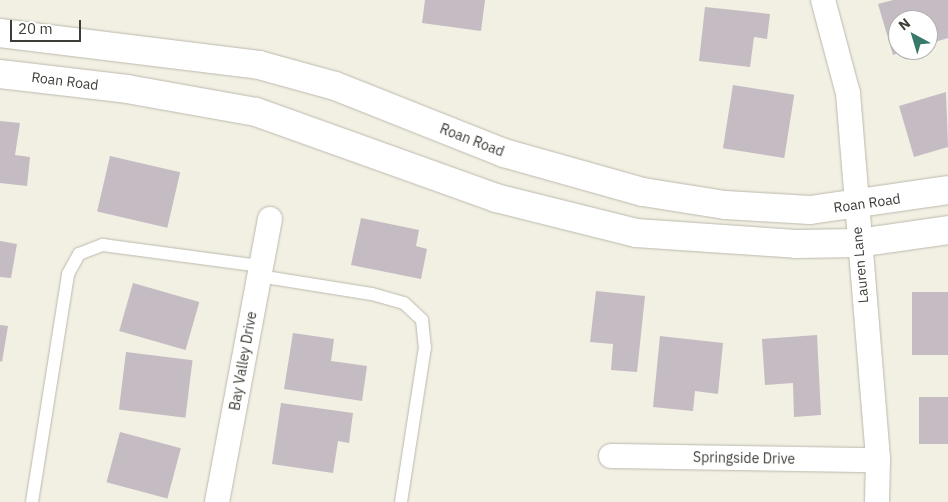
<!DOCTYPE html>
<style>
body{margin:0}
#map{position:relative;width:948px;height:502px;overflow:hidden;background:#f2efe3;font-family:"IBM Plex Sans",sans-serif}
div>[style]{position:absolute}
.building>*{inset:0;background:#c4bbc3;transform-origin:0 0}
.roads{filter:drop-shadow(0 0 1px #bcb9ad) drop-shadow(0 0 1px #bcb9ad)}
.service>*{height:12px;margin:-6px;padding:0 6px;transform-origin:6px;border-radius:6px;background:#fff}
.minor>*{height:24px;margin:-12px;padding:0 12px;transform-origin:12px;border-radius:12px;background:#fff}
.tertiary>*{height:28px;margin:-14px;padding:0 14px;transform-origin:14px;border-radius:14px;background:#fff}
span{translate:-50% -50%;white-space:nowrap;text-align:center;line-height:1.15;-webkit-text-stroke:5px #fff;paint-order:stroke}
.street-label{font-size:14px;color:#3d3c37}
.north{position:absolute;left:888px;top:10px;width:50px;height:50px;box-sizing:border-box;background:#fff;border:1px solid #b1b1af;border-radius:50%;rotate:321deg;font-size:14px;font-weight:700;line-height:20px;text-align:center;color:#3d3c37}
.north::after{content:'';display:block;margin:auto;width:18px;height:22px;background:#37796a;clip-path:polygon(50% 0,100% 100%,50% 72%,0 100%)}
.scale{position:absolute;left:10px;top:20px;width:71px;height:22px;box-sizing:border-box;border:2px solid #3d3c37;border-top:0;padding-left:6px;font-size:15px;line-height:18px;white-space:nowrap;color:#3d3c37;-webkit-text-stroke:4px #fff;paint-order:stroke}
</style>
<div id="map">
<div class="building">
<div style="clip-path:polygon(425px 0,485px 0,481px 31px,422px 23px)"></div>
<div style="clip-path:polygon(893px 0,948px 0,948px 38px,928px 44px,928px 20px,898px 20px,898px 50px,907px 50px,893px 55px,878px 4px)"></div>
<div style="clip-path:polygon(705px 7px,770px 14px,767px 39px,754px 37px,750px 67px,699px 61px)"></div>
<div style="left:733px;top:85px;width:62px;height:64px;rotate:9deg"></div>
<div style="clip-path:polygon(946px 92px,948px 147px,914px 157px,899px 106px)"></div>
<div style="clip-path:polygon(0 121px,20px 123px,15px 155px,30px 157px,27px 186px,0 183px)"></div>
<div style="left:110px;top:156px;width:72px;height:57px;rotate:13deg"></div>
<div style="clip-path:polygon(361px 218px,419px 230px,416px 246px,427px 249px,421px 279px,351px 265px)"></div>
<div style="clip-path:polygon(0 241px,17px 244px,11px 278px,0 277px)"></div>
<div style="left:133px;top:283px;width:69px;height:50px;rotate:16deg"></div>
<div style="clip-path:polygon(596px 291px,645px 296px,637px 372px,611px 370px,613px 344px,590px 342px)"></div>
<div style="left:948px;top:292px;width:63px;height:36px;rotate:90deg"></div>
<div style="clip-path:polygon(0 325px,8px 326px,2px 362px,0 361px)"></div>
<div style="clip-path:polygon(293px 333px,334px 339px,331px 361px,367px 366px,362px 401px,284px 389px)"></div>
<div style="clip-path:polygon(817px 335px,821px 415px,794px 417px,793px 383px,765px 385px,762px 339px)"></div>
<div style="clip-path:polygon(660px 336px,723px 343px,718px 394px,695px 391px,693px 411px,653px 407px)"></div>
<div style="left:126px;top:352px;width:67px;height:58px;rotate:7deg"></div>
<div style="left:948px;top:397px;width:47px;height:29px;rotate:90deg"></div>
<div style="clip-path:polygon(281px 403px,353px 413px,349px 443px,338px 441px,333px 473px,272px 464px)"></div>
<div style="left:120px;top:432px;width:63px;height:52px;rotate:15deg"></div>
</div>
<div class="roads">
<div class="service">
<div style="left:259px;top:276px;width:114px;rotate:9.1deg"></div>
<div style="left:372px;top:294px;width:33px;rotate:16deg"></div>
<div style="left:404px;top:303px;width:25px;rotate:43deg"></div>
<div style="left:422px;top:320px;width:27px;rotate:84deg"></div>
<div style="left:425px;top:347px;width:157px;rotate:98.8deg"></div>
<div style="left:32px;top:502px;width:231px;rotate:-81deg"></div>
<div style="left:68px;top:274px;width:23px;rotate:-61deg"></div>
<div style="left:79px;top:254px;width:26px;rotate:-21deg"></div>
<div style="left:103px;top:245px;width:159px;rotate:7.6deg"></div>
</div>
<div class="minor">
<div style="left:823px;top:0;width:96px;rotate:75deg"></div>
<div style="left:848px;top:93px;width:368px;rotate:85.3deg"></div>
<div style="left:878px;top:460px;width:42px;rotate:91.4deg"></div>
<div style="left:611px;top:456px;width:267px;rotate:0.9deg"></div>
<div style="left:217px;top:502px;width:288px;rotate:-79.4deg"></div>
</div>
<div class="tertiary">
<div style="left:0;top:33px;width:261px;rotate:7deg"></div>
<div style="left:259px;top:65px;width:79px;rotate:15.4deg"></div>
<div style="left:335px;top:86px;width:182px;rotate:21.6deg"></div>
<div style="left:504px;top:153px;width:144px;rotate:15.7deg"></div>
<div style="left:643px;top:192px;width:83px;rotate:9deg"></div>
<div style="left:725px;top:205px;width:85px;rotate:3.4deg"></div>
<div style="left:810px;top:210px;width:139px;rotate:-8.2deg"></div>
<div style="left:0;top:74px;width:128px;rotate:6.7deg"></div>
<div style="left:127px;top:89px;width:131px;rotate:10.1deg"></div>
<div style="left:256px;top:112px;width:255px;rotate:19.7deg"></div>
<div style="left:496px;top:198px;width:144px;rotate:14deg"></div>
<div style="left:636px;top:233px;width:160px;rotate:3.9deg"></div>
<div style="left:796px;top:244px;width:62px;rotate:-0.9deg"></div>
<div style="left:858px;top:243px;width:91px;rotate:-8.2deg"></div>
</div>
</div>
<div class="street-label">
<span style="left:65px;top:81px;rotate:7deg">Roan Road</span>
<span style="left:472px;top:140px;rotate:21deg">Roan Road</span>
<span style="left:867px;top:203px;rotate:-8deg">Roan Road</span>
<span style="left:860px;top:265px;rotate:-95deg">Lauren Lane</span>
<span style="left:243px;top:361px;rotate:-80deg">Bay Valley Drive</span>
<span style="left:744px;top:458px;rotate:1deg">Springside Drive</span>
</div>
<div class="north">N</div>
<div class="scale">20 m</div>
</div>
